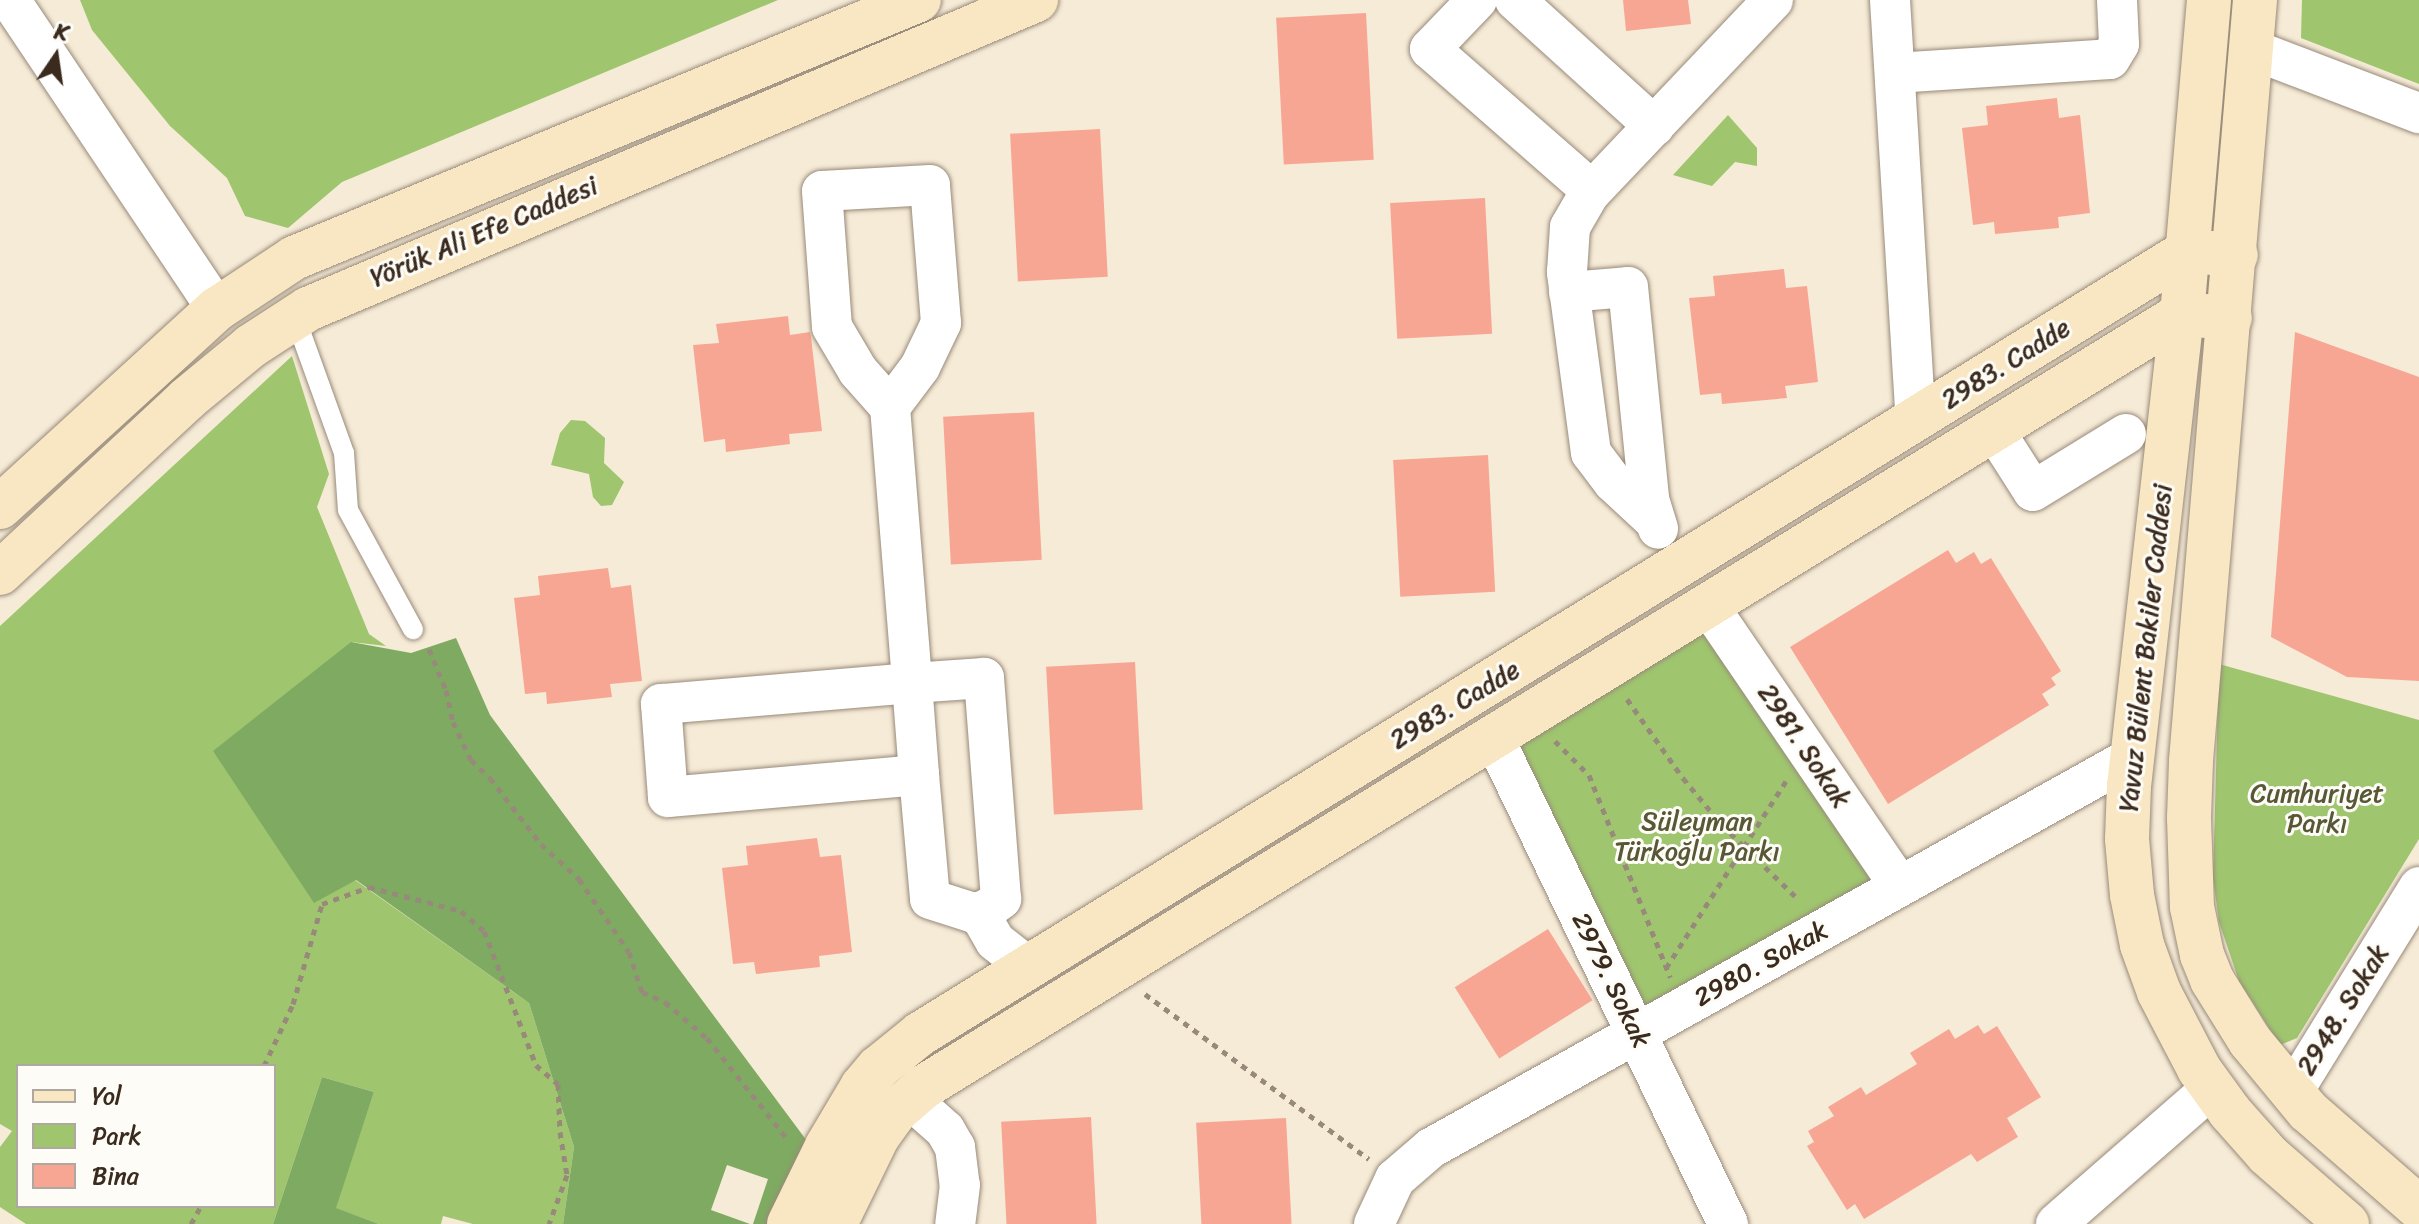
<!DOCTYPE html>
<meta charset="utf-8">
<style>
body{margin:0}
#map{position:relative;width:2419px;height:1224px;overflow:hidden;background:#f6ebd7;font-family:Sriracha,sans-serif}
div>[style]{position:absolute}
.green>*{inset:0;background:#9fc56f}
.forest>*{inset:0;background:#7faa62}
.building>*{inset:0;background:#f8a694;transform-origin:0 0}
.path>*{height:5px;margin-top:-2.5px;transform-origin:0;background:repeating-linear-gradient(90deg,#988a7a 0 6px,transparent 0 12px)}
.roads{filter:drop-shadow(0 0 2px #988a7a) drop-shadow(0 0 2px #988a7a)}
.lane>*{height:20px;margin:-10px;padding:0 10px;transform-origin:10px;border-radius:10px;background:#fff}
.street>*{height:40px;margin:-20px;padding:0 20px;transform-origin:20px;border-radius:20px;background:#fff}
.secondary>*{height:44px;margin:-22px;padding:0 22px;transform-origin:22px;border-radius:22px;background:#f9e7c3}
span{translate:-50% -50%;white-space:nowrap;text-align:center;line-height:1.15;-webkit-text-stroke:6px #fdfcf7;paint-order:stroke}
.street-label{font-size:26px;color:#3b2a1e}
.park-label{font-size:26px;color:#595836}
.legend{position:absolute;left:16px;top:1064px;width:260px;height:144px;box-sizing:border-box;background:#fdfcf7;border:2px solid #afa8a0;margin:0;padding:10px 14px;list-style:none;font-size:24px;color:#3b2a1e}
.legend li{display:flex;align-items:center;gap:16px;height:40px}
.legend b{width:40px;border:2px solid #afa8a0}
.north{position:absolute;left:16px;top:16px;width:80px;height:80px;-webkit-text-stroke:6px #fdfcf7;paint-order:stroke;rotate:13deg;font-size:22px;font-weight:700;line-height:32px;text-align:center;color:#3b2a1e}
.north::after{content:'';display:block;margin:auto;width:28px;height:36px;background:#3b2a1e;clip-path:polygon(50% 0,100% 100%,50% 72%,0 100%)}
</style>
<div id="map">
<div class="green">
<div style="clip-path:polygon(80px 0,778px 0,342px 182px,288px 228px,245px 216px,227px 178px,170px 126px,92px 30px)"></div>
<div style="clip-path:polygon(2302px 0,2419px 0,2419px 84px,2301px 38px)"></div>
<div style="clip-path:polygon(1728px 115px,1757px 148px,1757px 166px,1735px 162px,1712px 186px,1673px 175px)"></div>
<div style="clip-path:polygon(evenodd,292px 356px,329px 474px,317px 507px,369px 634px,386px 646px,351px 642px,355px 880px,529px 1003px,574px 1147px,563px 1224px,473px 1224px,443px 1216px,441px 1224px,379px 1224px,335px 1208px,374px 1092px,322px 1077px,273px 1224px,26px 1224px,0 1207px,0 1147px,12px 1131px,0 1124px,0 626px,292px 356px,18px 1066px,274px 1066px,274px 1206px,18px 1206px,18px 1066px)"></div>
<div style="clip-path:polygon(571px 420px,585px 421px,605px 438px,604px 463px,624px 482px,612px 505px,601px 506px,593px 497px,589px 474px,551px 465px,560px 433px)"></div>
<div style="clip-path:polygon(1708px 605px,1900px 886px,1637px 1033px,1493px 736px)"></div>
<div style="clip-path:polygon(2219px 664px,2419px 720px,2419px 839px,2297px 1038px,2280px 1045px,2239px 981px,2219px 922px,2213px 878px)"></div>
</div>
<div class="forest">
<div style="clip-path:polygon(456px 638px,490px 715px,807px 1141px,775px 1224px,753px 1224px,768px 1179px,727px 1165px,711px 1210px,750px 1224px,563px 1224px,574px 1147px,529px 1003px,356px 880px,314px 903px,213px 751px,351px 642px,411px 653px)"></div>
<div style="clip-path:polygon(322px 1077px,374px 1092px,336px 1208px,379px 1224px,273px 1224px)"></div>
</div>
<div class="building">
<div style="clip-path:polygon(1623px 0,1688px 0,1691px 24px,1626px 31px)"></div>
<div style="left:1366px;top:13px;width:147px;height:90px;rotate:87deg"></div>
<div style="clip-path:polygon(2057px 98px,2059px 118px,2080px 115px,2090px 213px,2058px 217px,2059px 228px,1995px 234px,1994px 222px,1973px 225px,1962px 128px,1988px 125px,1986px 106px)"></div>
<div style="left:1100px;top:129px;width:148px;height:90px;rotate:87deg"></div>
<div style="left:1485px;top:198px;width:136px;height:95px;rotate:87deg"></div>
<div style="clip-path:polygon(1784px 269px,1786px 288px,1807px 286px,1818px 382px,1785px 386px,1787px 398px,1722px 404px,1721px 393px,1700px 395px,1689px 298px,1715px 296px,1713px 276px)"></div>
<div style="clip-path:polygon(788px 316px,790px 335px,810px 332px,811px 337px,822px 431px,789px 434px,790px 444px,726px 452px,725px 439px,704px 442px,693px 345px,719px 343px,716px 324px)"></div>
<div style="clip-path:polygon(2295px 332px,2419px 377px,2419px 681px,2347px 677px,2271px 637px)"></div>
<div style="left:1034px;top:412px;width:148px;height:91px;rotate:87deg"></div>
<div style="left:1488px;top:455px;width:137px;height:95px;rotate:87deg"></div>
<div style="clip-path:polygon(1948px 550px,1956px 563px,1974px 552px,1981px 564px,1991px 558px,2061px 671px,2051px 678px,2056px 685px,2042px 694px,2049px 705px,1888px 804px,1790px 647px)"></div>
<div style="clip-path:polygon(608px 568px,611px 588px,631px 585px,642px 681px,610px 684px,612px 697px,547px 704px,546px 692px,525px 694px,514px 598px,540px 595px,538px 576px)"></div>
<div style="left:1135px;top:662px;width:148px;height:89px;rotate:87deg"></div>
<div style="clip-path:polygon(817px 838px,820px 857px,841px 855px,852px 952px,819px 956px,820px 967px,756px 974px,754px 962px,733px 964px,722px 868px,748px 865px,746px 846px)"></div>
<div style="left:1548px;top:929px;width:84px;height:110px;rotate:58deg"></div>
<div style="clip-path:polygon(1978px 1025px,1984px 1034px,1997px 1026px,2041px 1097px,2007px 1118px,2018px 1137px,1977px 1162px,1971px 1154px,1864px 1219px,1855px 1204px,1847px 1210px,1807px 1146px,1814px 1142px,1808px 1131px,1834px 1116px,1828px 1107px,1861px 1087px,1866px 1095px,1917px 1064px,1910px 1053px,1949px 1029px,1955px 1039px)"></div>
<div style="left:1091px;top:1117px;width:107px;height:90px;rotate:87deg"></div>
<div style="left:1286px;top:1118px;width:106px;height:90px;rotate:87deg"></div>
</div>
<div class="path">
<div style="left:429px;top:649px;width:44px;rotate:67.5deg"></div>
<div style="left:446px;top:690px;width:33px;rotate:78deg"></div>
<div style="left:453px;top:722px;width:42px;rotate:64.7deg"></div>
<div style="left:471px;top:760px;width:26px;rotate:43deg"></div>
<div style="left:490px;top:778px;width:83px;rotate:52.3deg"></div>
<div style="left:541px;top:844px;width:52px;rotate:42.6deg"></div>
<div style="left:579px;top:879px;width:88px;rotate:55.6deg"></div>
<div style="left:629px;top:952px;width:42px;rotate:72deg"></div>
<div style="left:642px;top:992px;width:25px;rotate:23deg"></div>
<div style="left:665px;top:1002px;width:55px;rotate:40.6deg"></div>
<div style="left:707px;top:1038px;width:130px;rotate:51.5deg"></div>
<div style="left:1627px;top:699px;width:97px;rotate:54.7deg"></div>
<div style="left:1683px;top:778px;width:61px;rotate:50.3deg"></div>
<div style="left:1722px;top:825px;width:107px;rotate:44.2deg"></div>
<div style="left:1555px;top:741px;width:48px;rotate:45deg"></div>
<div style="left:1589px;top:775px;width:218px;rotate:68.1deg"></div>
<div style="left:1666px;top:968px;width:222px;rotate:-57.3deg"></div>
<div style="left:1145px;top:994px;width:278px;rotate:36.4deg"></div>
<div style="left:264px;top:1066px;width:68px;rotate:-64.9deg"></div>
<div style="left:293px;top:1004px;width:104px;rotate:-73.8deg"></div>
<div style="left:322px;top:904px;width:50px;rotate:-19.9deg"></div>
<div style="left:369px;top:887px;width:95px;rotate:14.6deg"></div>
<div style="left:461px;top:911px;width:30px;rotate:41deg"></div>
<div style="left:484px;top:931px;width:144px;rotate:68.8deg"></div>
<div style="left:536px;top:1065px;width:29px;rotate:41deg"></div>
<div style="left:558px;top:1084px;width:48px;rotate:87.6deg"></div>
<div style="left:560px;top:1132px;width:44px;rotate:80.8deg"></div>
<div style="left:567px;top:1175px;width:52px;rotate:110.2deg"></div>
<div style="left:191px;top:1224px;width:21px;rotate:-61deg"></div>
</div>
<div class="roads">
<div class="lane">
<div style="left:295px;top:317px;width:145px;rotate:70.2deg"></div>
<div style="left:344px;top:453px;width:57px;rotate:86deg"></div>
<div style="left:348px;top:510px;width:136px;rotate:61.4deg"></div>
</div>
<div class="street">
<div style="left:10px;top:0;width:372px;rotate:56.2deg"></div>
<div style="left:1477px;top:0;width:68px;rotate:133.8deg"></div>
<div style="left:1430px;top:49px;width:215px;rotate:41.2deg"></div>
<div style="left:1515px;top:0;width:188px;rotate:42.2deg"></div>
<div style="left:1890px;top:0;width:421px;rotate:86.5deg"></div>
<div style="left:2251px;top:49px;width:180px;rotate:20.9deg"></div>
<div style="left:1895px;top:73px;width:215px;rotate:-3.7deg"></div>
<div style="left:2110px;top:59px;width:17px;rotate:-59deg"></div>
<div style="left:2119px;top:44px;width:44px;rotate:-92.6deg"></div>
<div style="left:1569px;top:292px;width:59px;rotate:-4.8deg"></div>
<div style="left:1628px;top:287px;width:213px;rotate:84.3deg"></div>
<div style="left:1649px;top:499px;width:31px;rotate:73deg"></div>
<div style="left:890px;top:407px;width:50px;rotate:-53.1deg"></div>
<div style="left:920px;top:367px;width:49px;rotate:-64.5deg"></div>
<div style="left:941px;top:323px;width:138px;rotate:-94.6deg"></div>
<div style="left:930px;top:185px;width:108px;rotate:176.8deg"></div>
<div style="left:822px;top:191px;width:136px;rotate:85.8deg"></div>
<div style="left:832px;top:327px;width:51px;rotate:59.4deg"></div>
<div style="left:858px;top:371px;width:48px;rotate:48.4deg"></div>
<div style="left:890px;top:407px;width:277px;rotate:85.4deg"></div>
<div style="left:912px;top:683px;width:92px;rotate:85.6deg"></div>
<div style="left:919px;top:775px;width:124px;rotate:84.9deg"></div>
<div style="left:930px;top:899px;width:46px;rotate:17.7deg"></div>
<div style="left:974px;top:913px;width:12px;rotate:-14deg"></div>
<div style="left:986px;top:910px;width:19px;rotate:-36deg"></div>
<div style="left:1001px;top:899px;width:222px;rotate:-94.4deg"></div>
<div style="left:984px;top:678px;width:72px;rotate:176deg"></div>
<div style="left:912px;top:683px;width:252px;rotate:175.2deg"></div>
<div style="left:661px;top:704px;width:93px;rotate:85.7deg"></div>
<div style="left:668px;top:797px;width:252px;rotate:-5deg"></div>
<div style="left:1994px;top:430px;width:72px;rotate:57.4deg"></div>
<div style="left:2033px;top:491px;width:109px;rotate:-31.5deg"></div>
<div style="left:1653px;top:519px;width:54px;rotate:-137.2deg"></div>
<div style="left:1613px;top:482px;width:36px;rotate:-127deg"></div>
<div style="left:1591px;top:453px;width:183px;rotate:-97.6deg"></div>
<div style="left:1567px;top:272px;width:45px;rotate:-86.2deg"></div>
<div style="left:1570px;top:227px;width:38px;rotate:-60deg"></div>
<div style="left:1589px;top:194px;width:267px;rotate:-46.5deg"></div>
<div style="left:1708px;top:605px;width:340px;rotate:55.7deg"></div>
<div style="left:1493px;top:736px;width:542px;rotate:64.29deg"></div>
<div style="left:979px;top:913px;width:32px;rotate:60deg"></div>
<div style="left:995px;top:941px;width:41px;rotate:38deg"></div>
<div style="left:2292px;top:1093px;width:242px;rotate:-58.3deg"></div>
<div style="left:909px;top:1098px;width:48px;rotate:41.6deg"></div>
<div style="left:945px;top:1130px;width:20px;rotate:60deg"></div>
<div style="left:955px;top:1147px;width:38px;rotate:83deg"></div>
<div style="left:960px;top:1185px;width:39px;rotate:97deg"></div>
<div style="left:1374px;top:1224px;width:50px;rotate:-65deg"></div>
<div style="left:1395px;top:1179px;width:48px;rotate:-40.7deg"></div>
<div style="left:1431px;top:1148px;width:803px;rotate:-29.15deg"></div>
<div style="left:2056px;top:1224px;width:207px;rotate:-41.1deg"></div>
</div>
<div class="secondary">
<div style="left:2209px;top:0;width:315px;rotate:94.9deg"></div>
<div style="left:2182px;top:314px;width:474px;rotate:96.4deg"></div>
<div style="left:2129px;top:785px;width:54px;rotate:92.1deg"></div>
<div style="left:2127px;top:839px;width:56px;rotate:84.9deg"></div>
<div style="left:2132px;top:895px;width:51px;rotate:78.7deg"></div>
<div style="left:2142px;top:945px;width:50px;rotate:70.1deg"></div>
<div style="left:2159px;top:992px;width:87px;rotate:62.5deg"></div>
<div style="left:2199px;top:1069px;width:53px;rotate:54.2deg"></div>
<div style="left:2230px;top:1112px;width:57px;rotate:48.5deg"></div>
<div style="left:2268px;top:1155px;width:105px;rotate:41.1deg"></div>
<div style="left:2255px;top:0;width:764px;rotate:94.81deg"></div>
<div style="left:2191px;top:761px;width:57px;rotate:92deg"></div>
<div style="left:2189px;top:818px;width:89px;rotate:88.1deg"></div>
<div style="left:2192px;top:907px;width:49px;rotate:78.2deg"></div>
<div style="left:2202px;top:955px;width:27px;rotate:68deg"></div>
<div style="left:2212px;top:980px;width:72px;rotate:58.1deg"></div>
<div style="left:2250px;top:1041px;width:91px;rotate:50.4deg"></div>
<div style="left:2308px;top:1111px;width:147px;rotate:41.1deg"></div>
<div style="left:0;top:507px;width:294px;rotate:-42.4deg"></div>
<div style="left:217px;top:309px;width:92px;rotate:-33.5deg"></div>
<div style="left:294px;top:258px;width:676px;rotate:-22.43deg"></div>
<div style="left:0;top:573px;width:255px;rotate:-42.9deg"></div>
<div style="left:187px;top:399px;width:83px;rotate:-39.6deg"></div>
<div style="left:251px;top:346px;width:68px;rotate:-33deg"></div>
<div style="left:308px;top:309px;width:791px;rotate:-23deg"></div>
<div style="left:789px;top:1224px;width:87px;rotate:-64deg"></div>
<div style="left:827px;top:1146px;width:69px;rotate:-59.3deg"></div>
<div style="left:862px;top:1087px;width:25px;rotate:-50deg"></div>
<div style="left:878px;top:1068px;width:54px;rotate:-39deg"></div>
<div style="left:920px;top:1034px;width:1490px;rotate:-31.7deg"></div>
<div style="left:2188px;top:251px;width:48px;rotate:4.8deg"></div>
<div style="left:835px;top:1224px;width:98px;rotate:-64deg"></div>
<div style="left:878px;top:1136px;width:31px;rotate:-54deg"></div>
<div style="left:896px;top:1111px;width:35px;rotate:-41deg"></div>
<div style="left:922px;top:1088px;width:1479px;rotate:-31.56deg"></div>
<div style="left:2182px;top:314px;width:48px;rotate:4.8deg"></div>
</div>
</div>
<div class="street-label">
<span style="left:484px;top:232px;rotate:-23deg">Yörük Ali Efe Caddesi</span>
<span style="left:2006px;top:364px;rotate:-32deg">2983. Cadde</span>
<span style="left:2146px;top:648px;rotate:-84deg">Yavuz Bülent Bakiler Caddesi</span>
<span style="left:1455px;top:705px;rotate:-31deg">2983. Cadde</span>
<span style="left:1804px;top:746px;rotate:56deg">2981. Sokak</span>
<span style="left:1761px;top:964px;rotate:-29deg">2980. Sokak</span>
<span style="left:1611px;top:980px;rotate:64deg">2979. Sokak</span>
<span style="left:2343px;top:1010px;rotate:-58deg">2948. Sokak</span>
</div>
<div class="park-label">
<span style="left:2317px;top:809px">Cumhuriyet<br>Parkı</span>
<span style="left:1697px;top:837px">Süleyman<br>Türkoğlu Parkı</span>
</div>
<ul class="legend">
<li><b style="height:10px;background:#f9e7c3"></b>Yol</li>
<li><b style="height:22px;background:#9fc56f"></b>Park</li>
<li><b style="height:22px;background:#f8a694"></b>Bina</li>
</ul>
<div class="north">K</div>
</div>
